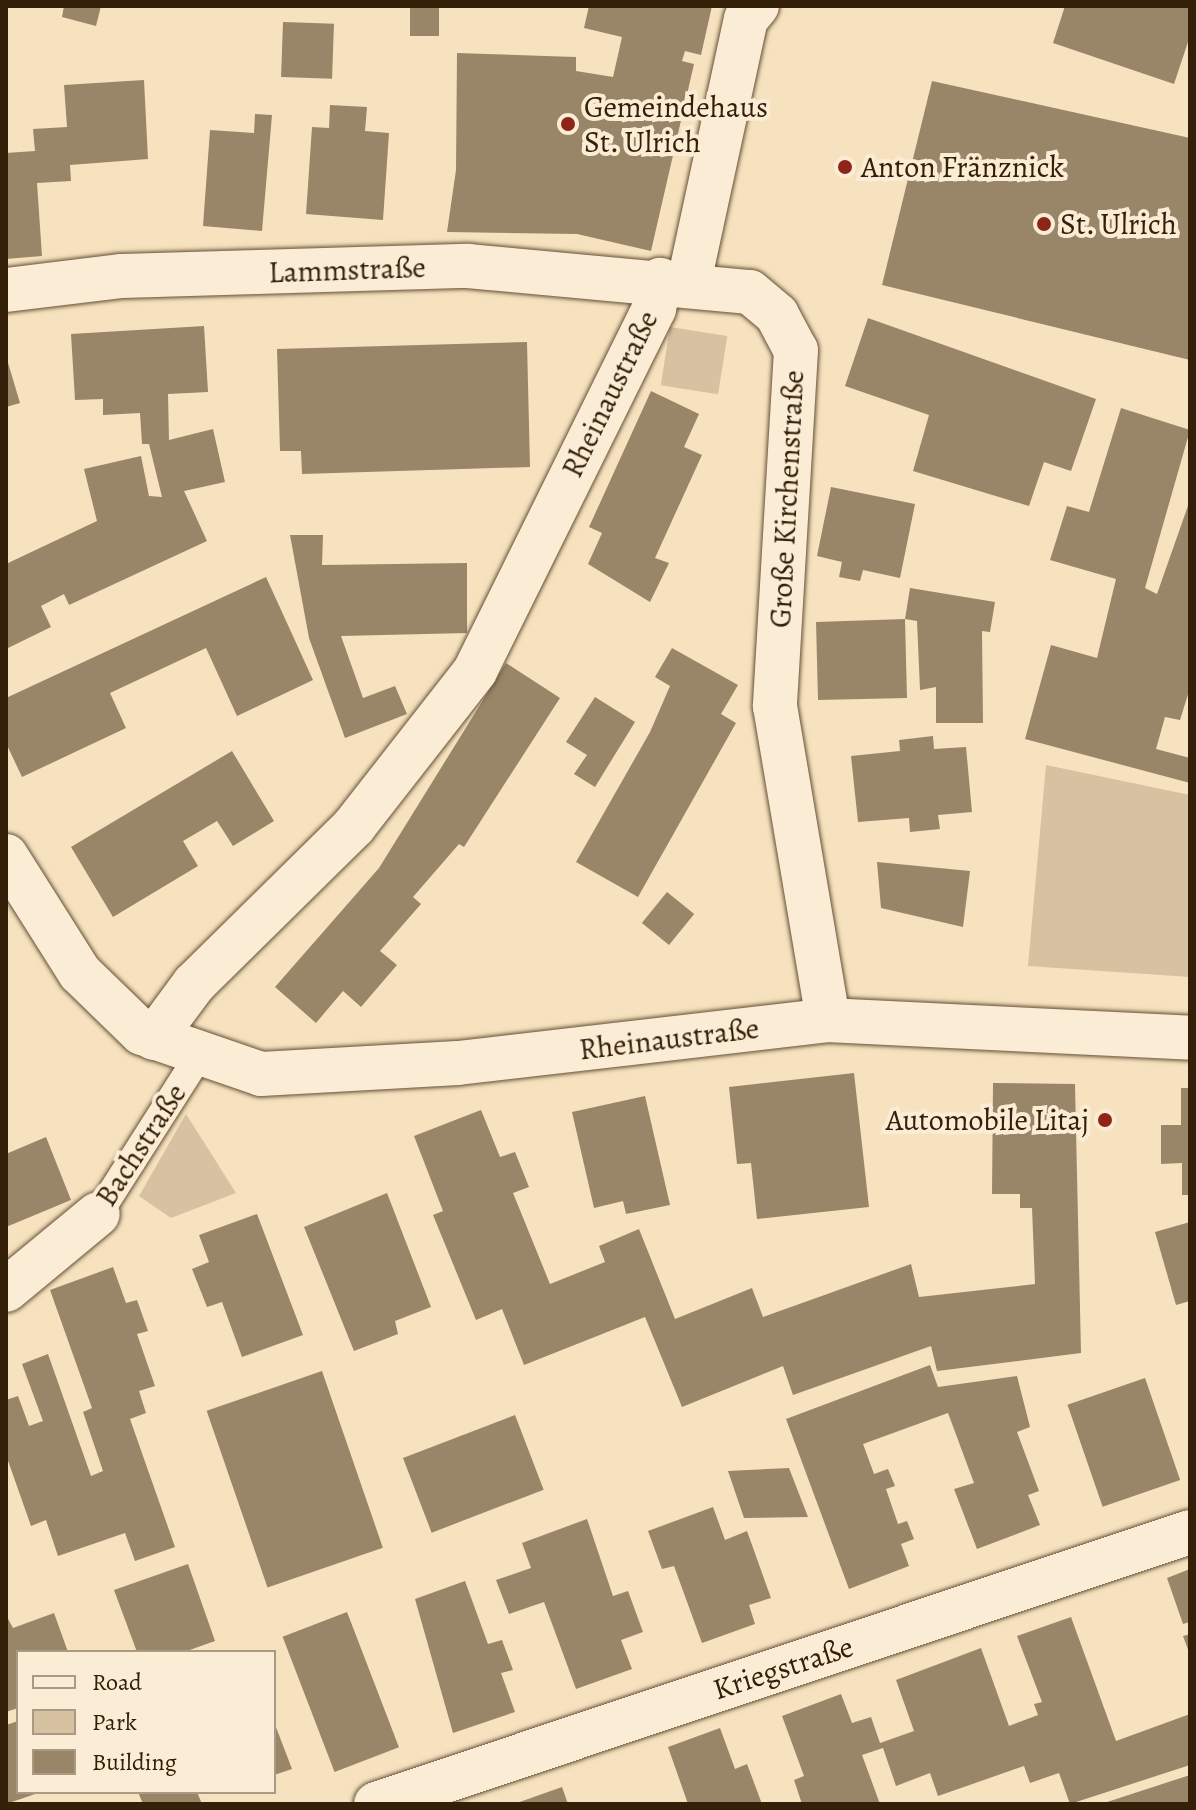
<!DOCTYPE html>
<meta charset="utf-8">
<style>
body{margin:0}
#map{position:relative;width:1196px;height:1810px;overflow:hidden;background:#f7e2bf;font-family:Alegreya,serif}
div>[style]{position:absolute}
.green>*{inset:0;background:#d6c1a0;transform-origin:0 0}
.building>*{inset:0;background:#998568;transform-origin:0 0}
.roads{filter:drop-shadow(0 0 2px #655036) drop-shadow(0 0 2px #655036)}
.lane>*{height:28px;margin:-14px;padding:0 14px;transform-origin:14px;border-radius:14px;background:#faecd5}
.street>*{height:44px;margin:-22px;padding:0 22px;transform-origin:22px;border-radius:22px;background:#faecd5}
.secondary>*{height:44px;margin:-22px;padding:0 22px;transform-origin:22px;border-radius:22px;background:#faecd5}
.dots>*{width:22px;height:22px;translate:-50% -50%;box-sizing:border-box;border:4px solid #faecd5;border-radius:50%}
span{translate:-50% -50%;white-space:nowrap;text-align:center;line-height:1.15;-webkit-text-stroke:8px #faecd5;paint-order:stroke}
.poi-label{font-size:30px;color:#342009}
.left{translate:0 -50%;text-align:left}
.right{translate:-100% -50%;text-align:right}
.street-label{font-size:30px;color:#342009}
.frame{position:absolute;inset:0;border:8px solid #342009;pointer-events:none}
.legend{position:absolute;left:16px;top:1650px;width:260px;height:144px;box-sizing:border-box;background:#faecd5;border:2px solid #ab9a83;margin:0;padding:10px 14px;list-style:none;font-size:24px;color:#342009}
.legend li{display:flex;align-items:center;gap:16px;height:40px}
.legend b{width:40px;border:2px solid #ab9a83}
</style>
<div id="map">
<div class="green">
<div style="left:670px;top:327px;width:58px;height:59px;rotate:9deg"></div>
<div style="clip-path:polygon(1046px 765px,1190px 795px,1190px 977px,1028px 966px)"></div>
<div style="clip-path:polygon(186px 1114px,236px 1193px,171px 1218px,139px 1196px)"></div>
</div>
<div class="building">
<div style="clip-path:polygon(64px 6px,101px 6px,96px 26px,62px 17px)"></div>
<div style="left:410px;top:6px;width:29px;height:30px"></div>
<div style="clip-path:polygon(589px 6px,712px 6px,701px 55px,685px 51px,682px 61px,694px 64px,651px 251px,577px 234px,447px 232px,456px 170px,457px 53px,576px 57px,576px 71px,613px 77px,622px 37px,584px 28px)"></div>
<div style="clip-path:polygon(1065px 6px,1190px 6px,1190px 36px,1174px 84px,1053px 43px)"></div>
<div style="left:283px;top:22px;width:51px;height:55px;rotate:2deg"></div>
<div style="clip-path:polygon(144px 80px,148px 159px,70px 165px,71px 181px,37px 183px,42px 256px,6px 259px,6px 153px,35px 151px,33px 129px,67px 127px,64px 85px)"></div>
<div style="clip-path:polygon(932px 81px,1190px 138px,1190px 360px,882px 285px)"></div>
<div style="clip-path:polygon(330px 105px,367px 107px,365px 131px,389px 133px,383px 220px,306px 214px,312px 127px,329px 128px)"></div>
<div style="clip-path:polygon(255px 114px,272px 115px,262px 231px,203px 226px,210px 130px,254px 133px)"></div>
<div style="clip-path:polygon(868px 318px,1096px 399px,1071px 471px,1044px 462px,1029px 506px,913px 471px,929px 415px,845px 386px)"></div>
<div style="clip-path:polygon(204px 326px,208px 392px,168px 394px,169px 440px,213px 429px,225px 482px,184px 491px,207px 541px,69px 605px,64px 594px,41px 606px,51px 627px,6px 649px,6px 564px,97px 521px,84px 469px,141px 456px,149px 496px,162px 497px,149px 444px,142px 444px,140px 413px,103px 415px,103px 399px,75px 400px,71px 334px)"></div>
<div style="clip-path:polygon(527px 342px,530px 467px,302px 474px,301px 451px,280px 451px,277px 349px)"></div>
<div style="clip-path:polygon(6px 356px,20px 403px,6px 407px)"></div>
<div style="clip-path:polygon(651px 391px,699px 414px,684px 447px,702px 455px,655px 558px,669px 563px,650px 602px,588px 564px,602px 533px,589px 527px)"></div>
<div style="clip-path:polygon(1121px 408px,1190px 430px,1145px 588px,1157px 594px,1190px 500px,1190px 688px,1180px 720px,1165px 717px,1156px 749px,1190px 758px,1190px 783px,1025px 739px,1051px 645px,1097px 658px,1116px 579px,1050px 560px,1067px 506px,1089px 512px)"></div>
<div style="clip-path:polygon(831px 487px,915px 504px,900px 578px,863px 570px,860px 581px,839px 577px,842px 562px,817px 556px)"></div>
<div style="clip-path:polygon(290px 535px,323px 535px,322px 565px,467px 563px,467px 633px,341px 636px,363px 698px,395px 686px,407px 714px,345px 738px,309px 638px)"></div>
<div style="clip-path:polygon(266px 577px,313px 680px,237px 716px,206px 648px,110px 693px,126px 728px,22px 777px,6px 743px,6px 698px)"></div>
<div style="clip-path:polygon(910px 588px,995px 602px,990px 632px,982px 631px,983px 723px,936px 723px,936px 687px,920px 690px,917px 621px,905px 619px,907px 698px,818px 700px,816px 622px,905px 619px)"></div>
<div style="clip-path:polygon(672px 648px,738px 685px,721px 714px,736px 723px,638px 897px,576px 862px,650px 732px,670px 686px,655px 677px)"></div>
<div style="clip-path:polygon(506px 663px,560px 698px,464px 847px,459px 844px,413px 897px,421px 904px,380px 951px,397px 965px,361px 1007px,343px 991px,316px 1023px,275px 987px,379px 868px)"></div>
<div style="clip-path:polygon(595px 697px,635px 722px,595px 787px,574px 774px,587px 755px,566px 742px)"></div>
<div style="clip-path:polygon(933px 736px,934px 749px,966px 747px,972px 812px,938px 815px,940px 829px,910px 832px,909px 818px,858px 822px,851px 756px,900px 751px,899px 740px)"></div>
<div style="clip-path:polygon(232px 751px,274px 821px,233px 846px,217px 821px,183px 841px,198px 866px,113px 917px,71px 847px)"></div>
<div style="clip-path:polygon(877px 862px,970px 871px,963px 927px,881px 908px)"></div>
<div style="left:667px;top:892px;width:35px;height:40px;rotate:39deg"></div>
<div style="clip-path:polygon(854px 1073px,869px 1207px,757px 1219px,751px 1163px,737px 1164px,729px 1087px)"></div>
<div style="clip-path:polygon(993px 1083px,1075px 1084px,1081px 1353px,937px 1371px,931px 1346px,793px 1395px,783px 1366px,682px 1407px,645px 1317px,524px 1365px,502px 1309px,476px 1320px,433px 1215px,443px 1211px,414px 1136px,481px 1110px,500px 1157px,515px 1152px,529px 1187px,513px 1193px,550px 1284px,605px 1262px,599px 1246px,639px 1229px,675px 1319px,752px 1288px,763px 1317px,911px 1264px,919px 1297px,1035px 1284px,1032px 1208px,1020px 1208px,1020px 1194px,992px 1194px)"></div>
<div style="clip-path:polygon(1181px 1088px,1190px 1088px,1190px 1195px,1182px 1195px,1182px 1163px,1161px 1164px,1161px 1125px,1181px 1125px)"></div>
<div style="clip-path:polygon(645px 1096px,670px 1205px,626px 1214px,623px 1201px,594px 1208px,572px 1112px)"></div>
<div style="clip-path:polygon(46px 1137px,71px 1200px,6px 1227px,6px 1154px)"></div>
<div style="clip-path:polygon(387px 1193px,431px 1307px,395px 1321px,398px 1334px,354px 1351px,304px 1227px)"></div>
<div style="clip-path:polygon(257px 1214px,303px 1335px,242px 1357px,222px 1302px,207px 1307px,192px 1269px,209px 1262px,199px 1235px)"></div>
<div style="clip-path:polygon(1190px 1222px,1190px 1301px,1176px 1305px,1155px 1232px)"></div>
<div style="clip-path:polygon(113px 1267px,126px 1303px,137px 1300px,148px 1331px,137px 1334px,155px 1386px,139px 1391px,146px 1413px,130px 1419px,175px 1547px,135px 1561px,125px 1533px,58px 1556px,46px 1520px,31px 1526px,6px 1455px,6px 1400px,18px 1396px,29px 1426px,43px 1421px,22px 1364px,48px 1354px,91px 1476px,103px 1471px,83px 1412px,92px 1408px,50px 1290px)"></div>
<div style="clip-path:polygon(930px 1365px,938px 1387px,1017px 1376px,1030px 1427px,1017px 1432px,1039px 1491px,1028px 1495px,1040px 1525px,977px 1549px,954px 1489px,974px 1483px,948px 1413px,863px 1444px,874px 1474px,888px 1469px,895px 1486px,886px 1489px,898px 1524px,907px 1521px,914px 1539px,901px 1544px,909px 1566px,849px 1589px,786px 1419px)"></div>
<div style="left:322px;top:1371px;width:187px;height:122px;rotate:71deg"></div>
<div style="left:1145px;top:1378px;width:108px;height:82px;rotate:71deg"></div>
<div style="left:515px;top:1415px;width:80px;height:120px;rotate:69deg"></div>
<div style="clip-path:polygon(789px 1468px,808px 1517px,744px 1518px,728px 1471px)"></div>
<div style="clip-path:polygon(713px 1507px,725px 1540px,747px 1531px,771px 1598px,749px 1605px,755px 1624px,702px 1643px,674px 1566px,662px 1569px,648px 1531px)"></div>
<div style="clip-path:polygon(587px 1519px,613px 1596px,628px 1591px,643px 1632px,621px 1640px,632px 1669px,576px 1689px,544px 1602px,509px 1614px,496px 1580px,531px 1568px,522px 1543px)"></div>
<div style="clip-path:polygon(188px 1564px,215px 1641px,184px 1652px,137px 1652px,114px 1590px)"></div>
<div style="clip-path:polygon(1190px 1569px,1190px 1622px,1183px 1624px,1167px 1578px)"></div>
<div style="clip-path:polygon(465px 1581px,488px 1644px,502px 1640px,513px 1670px,501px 1673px,515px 1712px,453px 1733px,415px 1599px)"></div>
<div style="left:347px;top:1612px;width:145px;height:69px;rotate:69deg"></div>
<div style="clip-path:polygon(54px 1613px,68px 1652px,18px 1652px,18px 1708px,6px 1712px,6px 1615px,13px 1628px)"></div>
<div style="clip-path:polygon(1071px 1617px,1116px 1741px,1190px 1714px,1190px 1765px,1070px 1804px,1059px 1773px,1030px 1783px,1024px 1766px,938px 1796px,930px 1773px,896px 1786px,883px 1748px,862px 1755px,880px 1804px,802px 1804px,794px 1780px,804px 1776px,782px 1716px,841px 1694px,852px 1723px,871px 1717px,880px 1743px,914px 1731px,896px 1680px,981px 1648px,1009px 1726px,1038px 1715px,1034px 1704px,1042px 1702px,1017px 1636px)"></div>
<div style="clip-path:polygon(1190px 1634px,1190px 1655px,1183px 1636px)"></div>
<div style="clip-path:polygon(18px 1721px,18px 1792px,41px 1792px,6px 1804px,6px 1725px)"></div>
<div style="clip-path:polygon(274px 1722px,292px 1769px,274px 1775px)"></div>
<div style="clip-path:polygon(720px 1728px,735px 1769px,747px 1764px,762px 1804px,688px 1804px,668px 1747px)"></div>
<div style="clip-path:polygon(1190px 1775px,1190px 1804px,1104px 1804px,1104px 1803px)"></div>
<div style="clip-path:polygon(562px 1787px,568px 1804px,514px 1804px)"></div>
<div style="clip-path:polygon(138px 1792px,197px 1792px,202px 1804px,143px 1804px)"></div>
</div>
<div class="roads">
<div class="lane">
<div style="left:98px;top:1214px;width:186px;rotate:-57.5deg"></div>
</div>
<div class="street">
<div style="left:689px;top:282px;width:269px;rotate:-77.8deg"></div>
<div style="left:746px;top:19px;width:17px;rotate:-50deg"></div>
<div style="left:6px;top:290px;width:117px;rotate:-6.9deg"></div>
<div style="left:122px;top:276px;width:346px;rotate:-1.7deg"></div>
<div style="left:468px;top:266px;width:283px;rotate:5.3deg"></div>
<div style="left:750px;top:292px;width:35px;rotate:40deg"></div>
<div style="left:777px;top:315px;width:40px;rotate:62deg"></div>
<div style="left:796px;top:350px;width:357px;rotate:93.4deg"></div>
<div style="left:775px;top:706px;width:318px;rotate:80.4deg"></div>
<div style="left:154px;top:1038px;width:67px;rotate:-53.5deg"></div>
<div style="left:194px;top:984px;width:225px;rotate:-44.6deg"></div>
<div style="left:354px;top:826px;width:197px;rotate:-52deg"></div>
<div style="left:475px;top:671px;width:404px;rotate:-63.7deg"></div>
<div style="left:654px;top:309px;width:30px;rotate:-78deg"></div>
<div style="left:6px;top:1290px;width:119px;rotate:-39.6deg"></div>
<div style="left:376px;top:1804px;width:858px;rotate:-18.48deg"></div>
</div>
<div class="secondary">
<div style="left:6px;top:856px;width:138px;rotate:57.7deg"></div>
<div style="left:80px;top:973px;width:86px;rotate:44.1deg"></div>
<div style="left:142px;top:1033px;width:126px;rotate:19deg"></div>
<div style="left:261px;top:1074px;width:197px;rotate:-3.2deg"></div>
<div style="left:458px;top:1063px;width:372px;rotate:-6.6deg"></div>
<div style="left:828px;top:1020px;width:362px;rotate:2.8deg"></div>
</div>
</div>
<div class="dots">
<div style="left:568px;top:124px;background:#8f2418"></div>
<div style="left:845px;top:167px;background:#8f2418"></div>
<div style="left:1044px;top:224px;background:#8f2418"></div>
<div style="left:1105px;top:1120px;background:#8f2418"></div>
</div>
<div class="poi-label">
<span class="left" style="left:584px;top:124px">Gemeindehaus<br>St. Ulrich</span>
<span class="left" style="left:861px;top:167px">Anton Fränznick</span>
<span class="left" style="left:1060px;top:224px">St. Ulrich</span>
<span class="right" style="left:1089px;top:1120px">Automobile Litaj</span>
</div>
<div class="street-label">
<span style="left:347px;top:270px;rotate:-2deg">Lammstraße</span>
<span style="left:610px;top:394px;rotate:-64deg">Rheinaustraße</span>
<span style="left:787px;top:499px;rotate:-87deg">Große Kirchenstraße</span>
<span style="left:669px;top:1039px;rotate:-7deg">Rheinaustraße</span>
<span style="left:141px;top:1145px;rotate:-57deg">Bachstraße</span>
<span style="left:783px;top:1668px;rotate:-18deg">Kriegstraße</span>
</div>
<div class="frame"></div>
<ul class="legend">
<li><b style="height:10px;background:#faecd5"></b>Road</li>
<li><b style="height:22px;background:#d6c1a0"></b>Park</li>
<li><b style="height:22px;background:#998568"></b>Building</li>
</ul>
</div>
